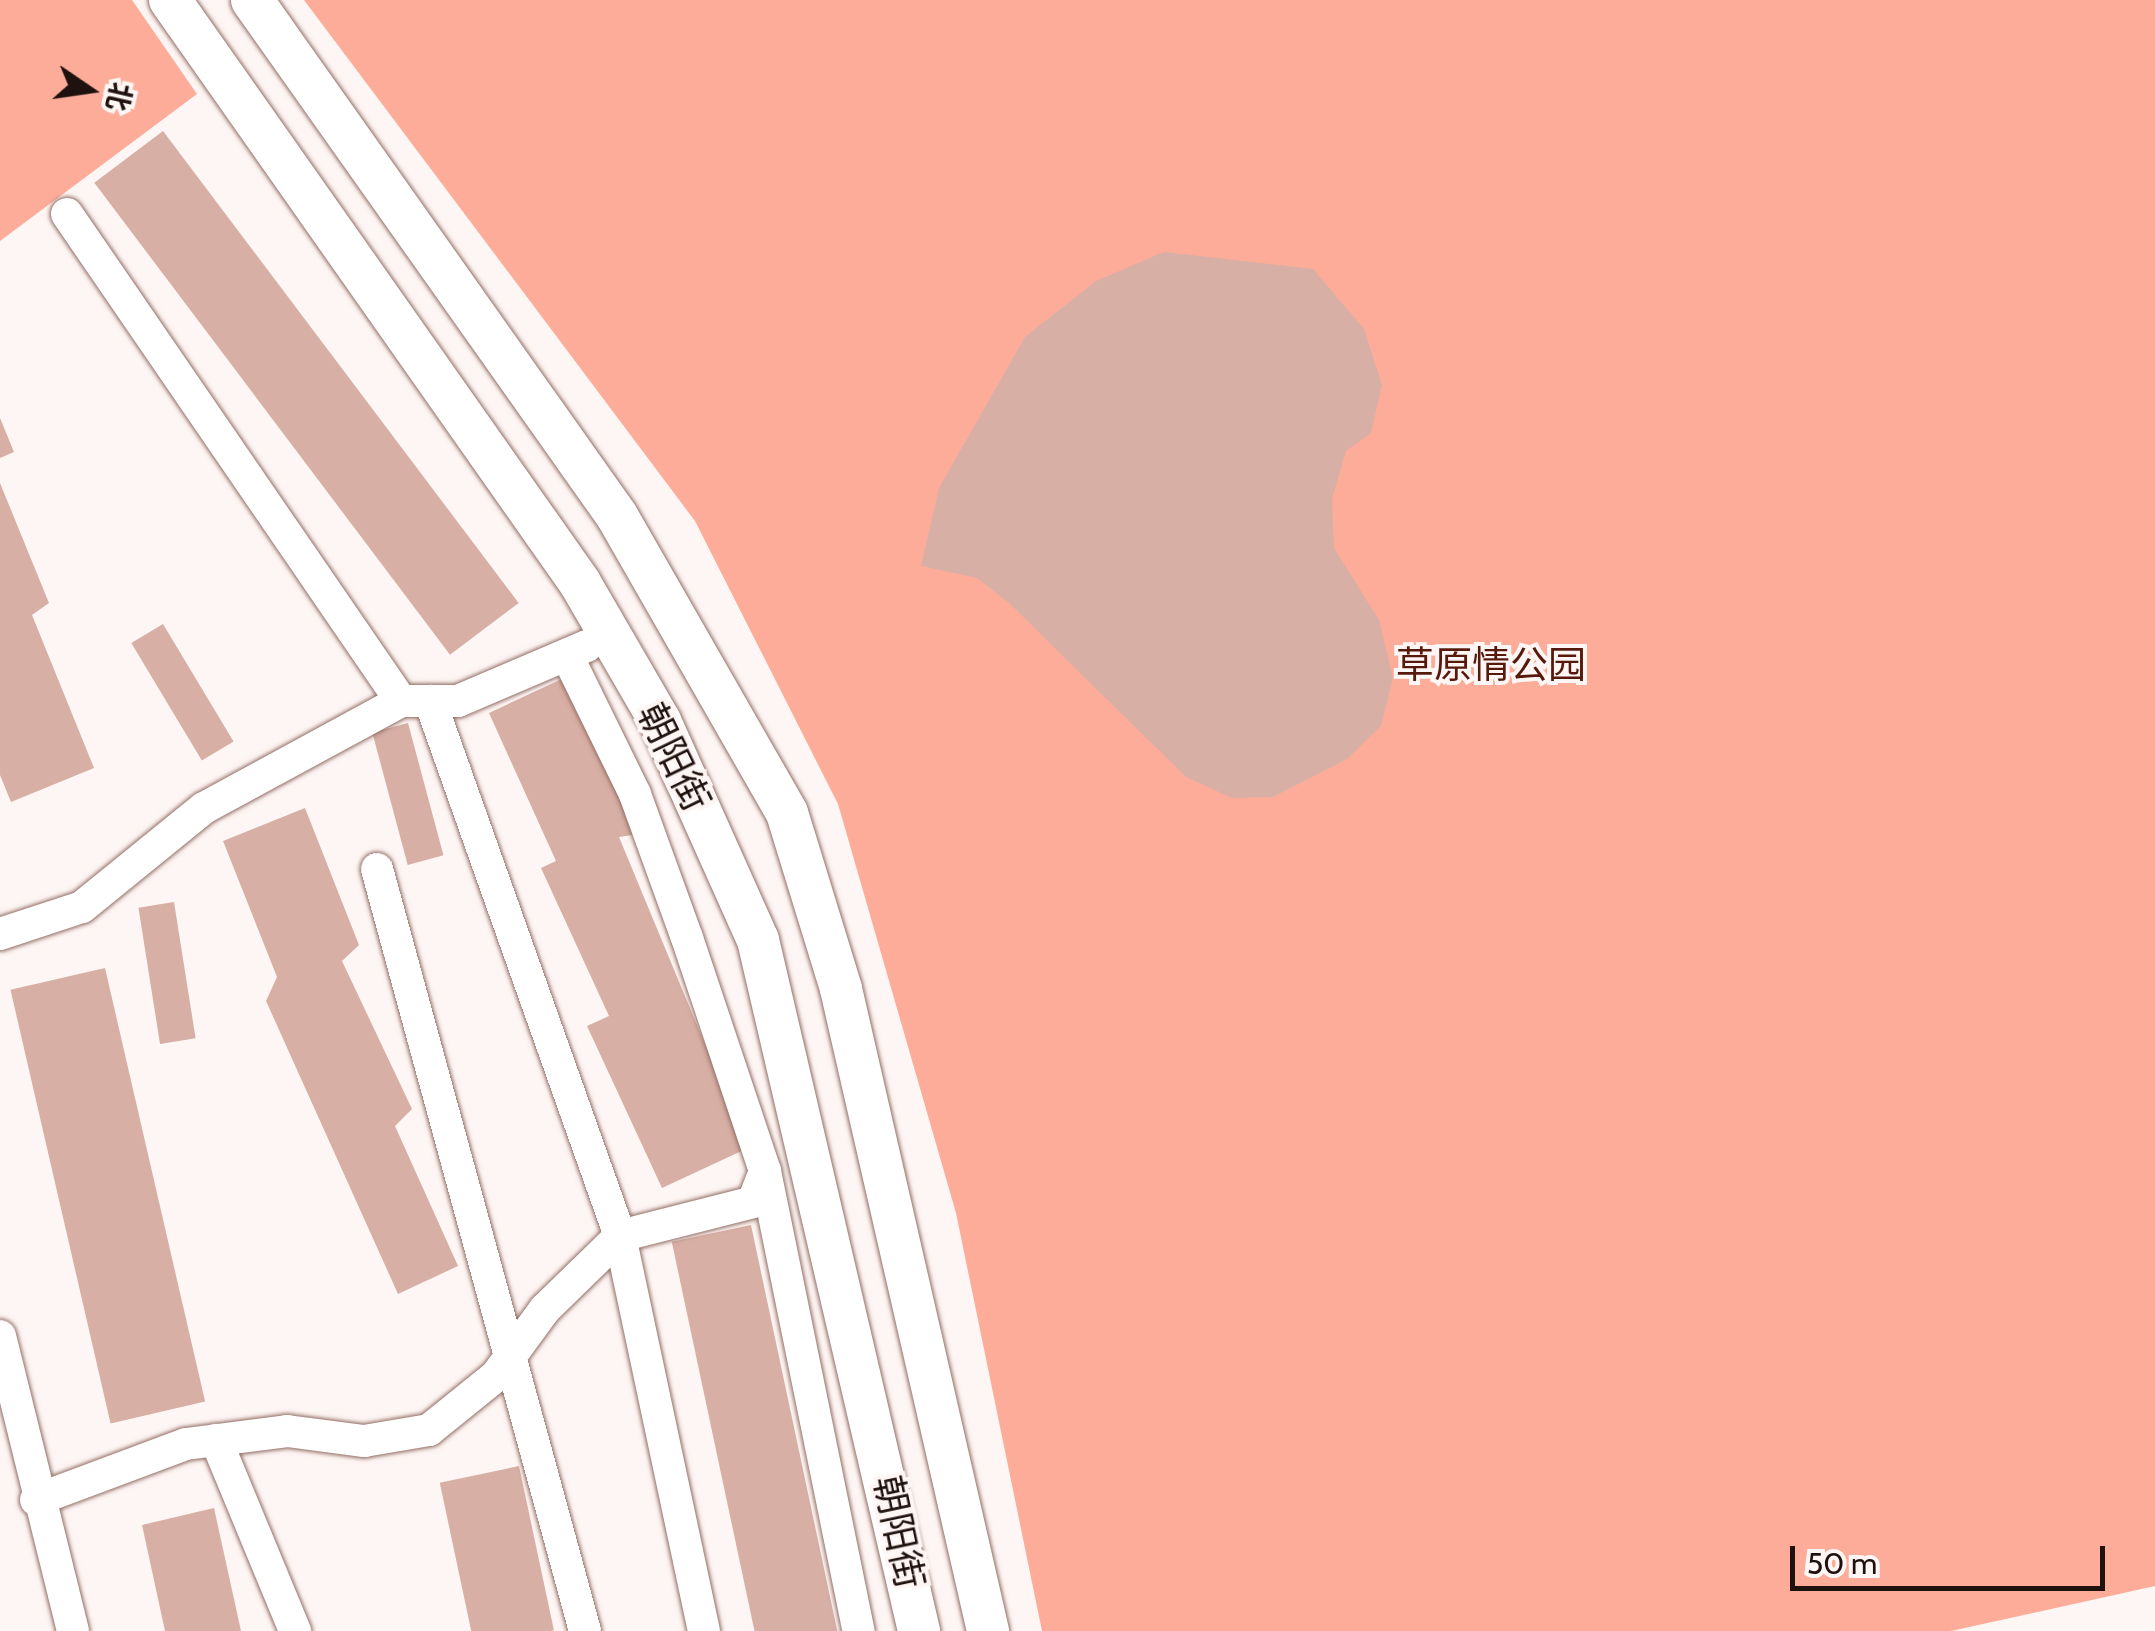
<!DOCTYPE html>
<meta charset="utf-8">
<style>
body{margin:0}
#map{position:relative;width:2155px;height:1631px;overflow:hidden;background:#fef6f4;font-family:Cabin,"Noto Sans SC",sans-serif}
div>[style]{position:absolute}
.green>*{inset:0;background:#fdac99}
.building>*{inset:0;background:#d7afa5;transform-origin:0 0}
.roads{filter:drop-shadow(0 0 2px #936e65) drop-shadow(0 0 2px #936e65)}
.minor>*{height:32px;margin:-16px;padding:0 16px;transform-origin:16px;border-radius:16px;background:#fff}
.tertiary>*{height:42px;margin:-21px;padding:0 21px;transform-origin:21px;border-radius:21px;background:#fff}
span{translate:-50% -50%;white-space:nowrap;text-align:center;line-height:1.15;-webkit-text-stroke:8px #fef6f4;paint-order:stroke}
.park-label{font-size:38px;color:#56190b}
.street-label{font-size:38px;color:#1f110e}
.north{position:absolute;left:40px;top:40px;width:100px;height:100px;-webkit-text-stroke:8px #fef6f4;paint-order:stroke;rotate:103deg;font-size:28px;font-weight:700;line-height:40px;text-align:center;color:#1f110e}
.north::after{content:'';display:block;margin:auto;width:35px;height:45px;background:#1f110e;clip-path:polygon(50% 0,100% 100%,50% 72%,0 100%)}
.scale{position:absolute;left:1790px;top:1546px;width:315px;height:45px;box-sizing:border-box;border:5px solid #1f110e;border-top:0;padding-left:12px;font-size:30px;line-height:35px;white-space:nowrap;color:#1f110e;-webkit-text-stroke:8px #fef6f4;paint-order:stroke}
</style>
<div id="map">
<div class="green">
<div style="clip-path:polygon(0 0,132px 0,197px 94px,0 241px)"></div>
<div style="clip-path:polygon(304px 0,2155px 0,2155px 1586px,1951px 1631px,1042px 1631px,956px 1213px,838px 804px,695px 521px)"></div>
</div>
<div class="building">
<div style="left:163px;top:131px;width:591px;height:86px;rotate:53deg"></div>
<div style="clip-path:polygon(1164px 252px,1313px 269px,1364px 329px,1382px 385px,1371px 433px,1346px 451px,1332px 499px,1334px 548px,1379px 620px,1393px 678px,1381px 726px,1347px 759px,1273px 797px,1232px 798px,1186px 777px,1008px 602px,977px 578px,921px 566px,939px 488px,1025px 337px,1096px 281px)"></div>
<div style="clip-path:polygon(0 418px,14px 452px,0 458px)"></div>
<div style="clip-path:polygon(0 483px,49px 603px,32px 615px,94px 768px,11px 802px,0 775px)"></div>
<div style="left:163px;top:624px;width:137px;height:37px;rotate:59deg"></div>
<div style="clip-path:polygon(566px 677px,639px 834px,619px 837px,748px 1148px,662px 1188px,587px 1026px,609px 1016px,541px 868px,556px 861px,489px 713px)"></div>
<div style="left:408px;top:723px;width:137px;height:37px;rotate:75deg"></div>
<div style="clip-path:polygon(305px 808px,359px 945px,342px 961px,412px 1109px,395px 1126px,458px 1266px,398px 1294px,266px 1001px,277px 977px,223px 841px)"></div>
<div style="left:174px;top:902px;width:138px;height:36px;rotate:81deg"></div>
<div style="left:105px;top:968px;width:445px;height:97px;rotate:77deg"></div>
<div style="left:751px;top:1225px;width:416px;height:81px;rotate:78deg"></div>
<div style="left:519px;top:1466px;width:168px;height:81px;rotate:78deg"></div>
<div style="clip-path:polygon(214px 1508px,241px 1631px,165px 1631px,142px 1525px)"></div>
</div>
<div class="roads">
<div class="minor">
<div style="left:67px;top:214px;width:591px;rotate:55.56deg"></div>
<div style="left:430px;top:701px;width:568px;rotate:70.45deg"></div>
<div style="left:620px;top:1236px;width:137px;rotate:-14.3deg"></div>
<div style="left:753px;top:1202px;width:33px;rotate:-69deg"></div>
<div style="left:765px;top:1171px;width:246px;rotate:-108.5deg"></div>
<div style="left:687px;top:938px;width:153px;rotate:-109.9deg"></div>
<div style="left:635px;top:794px;width:155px;rotate:-116.1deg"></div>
<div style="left:377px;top:869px;width:790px;rotate:74.73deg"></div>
<div style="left:0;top:934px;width:86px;rotate:-18.2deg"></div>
<div style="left:82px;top:907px;width:157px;rotate:-39.1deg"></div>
<div style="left:204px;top:808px;width:224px;rotate:-28.5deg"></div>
<div style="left:401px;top:701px;width:57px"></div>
<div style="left:458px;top:701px;width:140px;rotate:-23.1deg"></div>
<div style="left:765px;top:1171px;width:470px;rotate:78.5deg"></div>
<div style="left:620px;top:1236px;width:404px;rotate:78deg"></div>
<div style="left:0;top:1336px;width:304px;rotate:76.1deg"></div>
<div style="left:216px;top:1440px;width:207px;rotate:67.5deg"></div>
<div style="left:36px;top:1500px;width:160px;rotate:-20.5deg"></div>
<div style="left:186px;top:1444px;width:102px;rotate:-7.3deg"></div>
<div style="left:287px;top:1431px;width:78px;rotate:7.4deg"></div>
<div style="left:364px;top:1441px;width:66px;rotate:-9.6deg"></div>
<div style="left:429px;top:1430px;width:86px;rotate:-38.9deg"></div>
<div style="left:496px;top:1376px;width:83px;rotate:-53.8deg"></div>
<div style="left:545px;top:1309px;width:105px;rotate:-44.2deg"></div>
</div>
<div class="tertiary">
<div style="left:170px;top:0;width:713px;rotate:54.88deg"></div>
<div style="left:580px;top:583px;width:160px;rotate:59.9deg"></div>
<div style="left:660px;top:721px;width:240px;rotate:65.9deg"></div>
<div style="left:758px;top:940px;width:710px;rotate:76.88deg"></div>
<div style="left:252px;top:0;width:632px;rotate:54.73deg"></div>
<div style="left:617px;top:516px;width:342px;rotate:60.2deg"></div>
<div style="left:787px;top:813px;width:184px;rotate:72.9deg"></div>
<div style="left:841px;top:989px;width:659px;rotate:77.1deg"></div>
</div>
</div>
<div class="park-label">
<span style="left:1491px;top:665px">草原情公园</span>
</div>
<div class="street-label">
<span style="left:674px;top:757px;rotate:64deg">朝阳街</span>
<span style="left:899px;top:1532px;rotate:78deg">朝阳街</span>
</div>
<div class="north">北</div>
<div class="scale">50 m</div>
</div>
